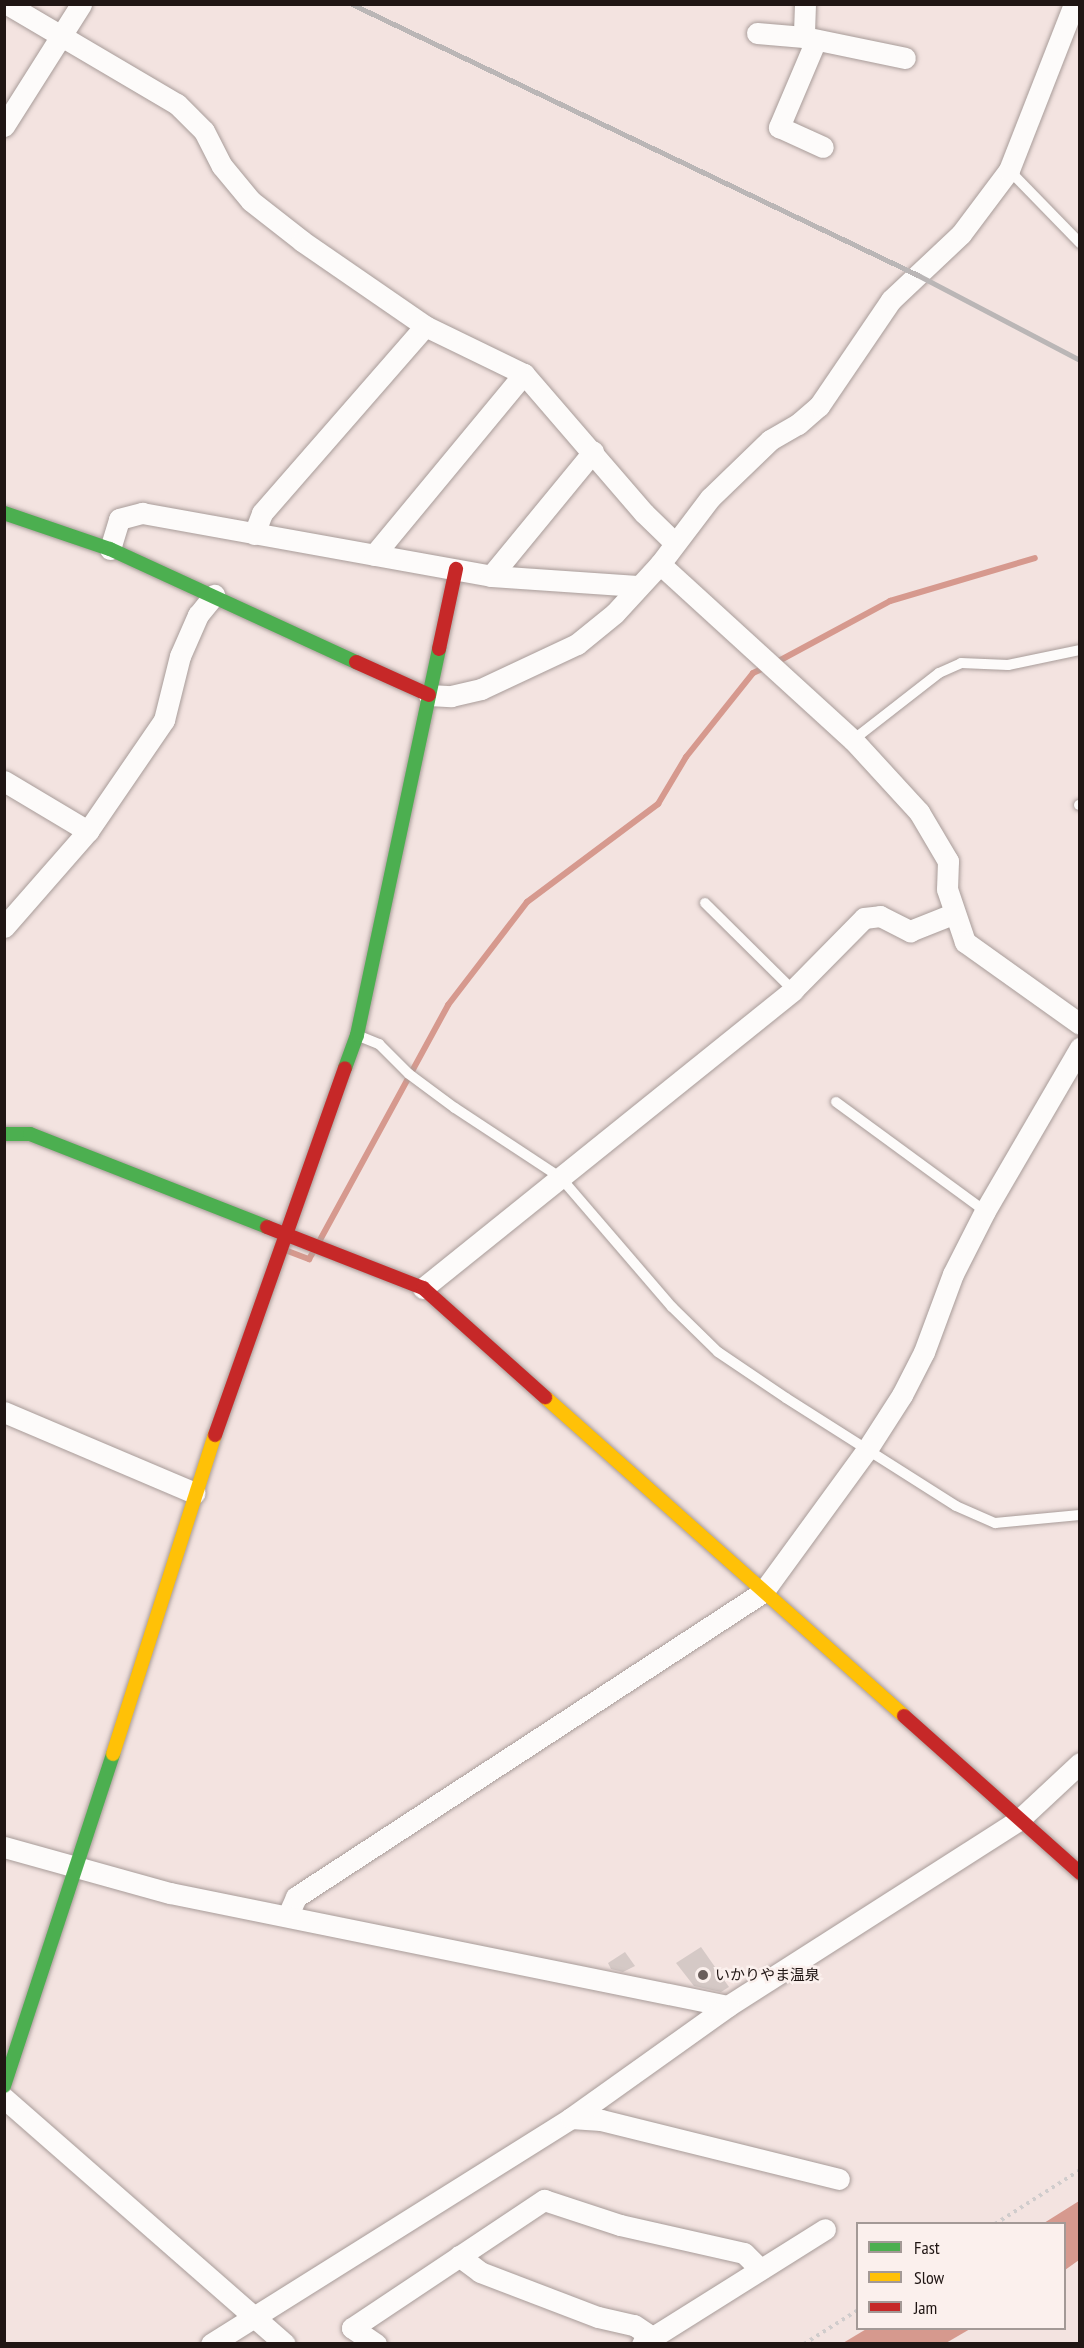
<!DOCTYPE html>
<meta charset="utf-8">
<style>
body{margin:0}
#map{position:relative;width:1084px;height:2348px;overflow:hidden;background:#f3e3e0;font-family:"PT Sans Narrow","Noto Sans JP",sans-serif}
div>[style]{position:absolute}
.water>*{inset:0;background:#d6998e}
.stream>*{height:6px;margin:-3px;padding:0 3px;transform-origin:3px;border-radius:3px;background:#d6998e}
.building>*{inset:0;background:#d5c9c6}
.path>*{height:4px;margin-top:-2px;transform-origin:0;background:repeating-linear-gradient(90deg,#d0cccc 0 3px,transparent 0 7.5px)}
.roads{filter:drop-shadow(0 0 2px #a89c99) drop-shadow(0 0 2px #a89c99)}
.lane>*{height:10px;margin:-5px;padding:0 5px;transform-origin:5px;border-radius:5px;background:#fdfbfa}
.street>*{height:21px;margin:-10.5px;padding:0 10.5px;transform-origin:10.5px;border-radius:10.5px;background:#fdfbfa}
.fast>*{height:14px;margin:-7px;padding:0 7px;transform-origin:7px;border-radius:7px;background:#4caf50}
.slow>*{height:14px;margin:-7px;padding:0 7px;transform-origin:7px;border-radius:7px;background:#ffc107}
.jam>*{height:14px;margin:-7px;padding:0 7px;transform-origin:7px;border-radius:7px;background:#c62828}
.rail>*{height:4.5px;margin:-2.25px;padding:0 2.25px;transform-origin:2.25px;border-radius:2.25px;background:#bab6b6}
.dots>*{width:16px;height:16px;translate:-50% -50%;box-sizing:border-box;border:3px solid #fbf0ed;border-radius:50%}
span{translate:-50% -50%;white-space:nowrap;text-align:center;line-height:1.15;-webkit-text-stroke:5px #fbf0ed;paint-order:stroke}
.poi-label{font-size:15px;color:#201614}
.left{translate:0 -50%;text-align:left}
.frame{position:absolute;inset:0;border:6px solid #201614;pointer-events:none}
.legend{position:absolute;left:856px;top:2222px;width:210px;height:108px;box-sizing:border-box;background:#fbf0ed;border:2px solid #a39996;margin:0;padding:8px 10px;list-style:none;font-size:18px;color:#201614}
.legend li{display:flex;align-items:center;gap:12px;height:30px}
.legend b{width:30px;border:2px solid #a39996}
</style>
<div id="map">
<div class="water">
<div style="clip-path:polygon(1079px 2201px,1079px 2260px,1065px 2270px,1064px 2224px,1044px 2223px)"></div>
<div style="clip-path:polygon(868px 2328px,970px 2328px,970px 2329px,946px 2343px,843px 2343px)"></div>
</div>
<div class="stream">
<div style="left:775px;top:663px;width:131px;rotate:-28.3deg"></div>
<div style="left:890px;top:601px;width:151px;rotate:-16.5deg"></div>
<div style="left:320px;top:1240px;width:268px;rotate:-61.4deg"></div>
<div style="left:448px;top:1005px;width:130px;rotate:-52.5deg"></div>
<div style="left:527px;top:902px;width:164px;rotate:-36.8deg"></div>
<div style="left:658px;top:804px;width:55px;rotate:-59.2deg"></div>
<div style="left:686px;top:757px;width:107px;rotate:-51.4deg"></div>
<div style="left:753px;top:673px;width:14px;rotate:-25deg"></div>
<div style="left:285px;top:1250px;width:26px;rotate:21deg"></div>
<div style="left:309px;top:1259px;width:6px;rotate:-59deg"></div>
</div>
<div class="building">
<div style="clip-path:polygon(701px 1947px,729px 1987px,721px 1992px,694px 1986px,676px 1963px)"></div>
<div style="clip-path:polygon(625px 1952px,635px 1966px,623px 1972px,611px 1969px,608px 1963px)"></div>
</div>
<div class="path">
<div style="left:995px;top:2224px;width:101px;rotate:-32.4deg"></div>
<div style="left:804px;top:2344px;width:64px;rotate:-32.2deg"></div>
</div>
<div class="roads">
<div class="lane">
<div style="left:1009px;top:170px;width:102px;rotate:45.8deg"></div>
<div style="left:853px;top:740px;width:109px;rotate:-37.9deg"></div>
<div style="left:939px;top:673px;width:24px;rotate:-24deg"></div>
<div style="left:961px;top:663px;width:47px;rotate:2.4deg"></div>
<div style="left:1008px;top:665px;width:74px;rotate:-11.8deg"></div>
<div style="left:1079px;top:805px;width:1px"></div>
<div style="left:705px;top:903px;width:124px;rotate:44.7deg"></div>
<div style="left:359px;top:1036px;width:22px;rotate:22deg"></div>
<div style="left:379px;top:1044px;width:42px;rotate:45deg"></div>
<div style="left:409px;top:1074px;width:57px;rotate:36.5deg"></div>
<div style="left:455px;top:1108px;width:127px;rotate:33.4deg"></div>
<div style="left:561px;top:1178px;width:170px;rotate:49.3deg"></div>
<div style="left:672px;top:1307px;width:64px;rotate:44.4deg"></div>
<div style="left:718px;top:1352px;width:82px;rotate:34.1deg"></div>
<div style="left:786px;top:1398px;width:201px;rotate:32.4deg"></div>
<div style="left:956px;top:1506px;width:43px;rotate:23.6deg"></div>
<div style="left:995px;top:1523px;width:85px;rotate:-5.4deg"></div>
<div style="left:836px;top:1102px;width:185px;rotate:36.2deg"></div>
</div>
<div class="street">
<div style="left:7px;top:4px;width:197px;rotate:30.5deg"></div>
<div style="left:177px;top:104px;width:38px;rotate:45deg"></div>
<div style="left:204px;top:131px;width:39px;rotate:63deg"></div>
<div style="left:222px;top:166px;width:45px;rotate:50.4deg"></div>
<div style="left:251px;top:201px;width:65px;rotate:38.1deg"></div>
<div style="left:302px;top:241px;width:150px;rotate:34.6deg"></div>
<div style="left:425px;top:326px;width:110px;rotate:25.9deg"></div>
<div style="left:524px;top:374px;width:184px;rotate:49.2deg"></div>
<div style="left:644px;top:513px;width:43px;rotate:44.1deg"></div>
<div style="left:805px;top:4px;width:33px;rotate:92deg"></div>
<div style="left:804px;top:37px;width:103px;rotate:11.7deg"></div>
<div style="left:757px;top:33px;width:47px;rotate:4.9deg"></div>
<div style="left:816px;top:40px;width:95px;rotate:113deg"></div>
<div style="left:779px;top:127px;width:48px;rotate:24.4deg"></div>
<div style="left:4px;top:126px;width:144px;rotate:-57.7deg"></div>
<div style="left:254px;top:534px;width:22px;rotate:-69deg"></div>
<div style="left:262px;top:513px;width:248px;rotate:-48.9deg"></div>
<div style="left:110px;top:549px;width:31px;rotate:-73deg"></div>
<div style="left:119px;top:519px;width:24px;rotate:-15deg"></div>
<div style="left:142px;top:513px;width:355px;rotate:10.2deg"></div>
<div style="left:491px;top:576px;width:147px;rotate:3.9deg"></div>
<div style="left:374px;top:555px;width:235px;rotate:-50.4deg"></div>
<div style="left:660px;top:564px;width:261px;rotate:42.4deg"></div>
<div style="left:853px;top:740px;width:98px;rotate:47.5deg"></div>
<div style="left:919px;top:812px;width:57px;rotate:59.4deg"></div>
<div style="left:948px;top:861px;width:28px;rotate:92deg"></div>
<div style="left:947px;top:889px;width:56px;rotate:71.2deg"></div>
<div style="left:965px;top:942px;width:141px;rotate:35.5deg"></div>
<div style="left:491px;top:576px;width:161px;rotate:-50.6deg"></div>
<div style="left:429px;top:695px;width:22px;rotate:3deg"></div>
<div style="left:451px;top:696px;width:31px;rotate:-13deg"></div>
<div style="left:481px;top:689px;width:106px;rotate:-25.1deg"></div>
<div style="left:577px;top:644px;width:49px;rotate:-39.2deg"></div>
<div style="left:615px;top:613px;width:67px;rotate:-47.4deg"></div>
<div style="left:660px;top:564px;width:83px;rotate:-52.9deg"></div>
<div style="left:710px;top:498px;width:83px;rotate:-44deg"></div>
<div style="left:770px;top:440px;width:32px;rotate:-30deg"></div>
<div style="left:798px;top:424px;width:28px;rotate:-41deg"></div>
<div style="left:819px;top:406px;width:128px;rotate:-55.8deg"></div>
<div style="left:891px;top:300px;width:96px;rotate:-43.3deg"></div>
<div style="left:961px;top:234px;width:80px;rotate:-53.1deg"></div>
<div style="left:1009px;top:170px;width:178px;rotate:-68.6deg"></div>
<div style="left:4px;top:781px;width:98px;rotate:30.8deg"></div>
<div style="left:4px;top:927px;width:128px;rotate:-48.8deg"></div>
<div style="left:88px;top:831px;width:135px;rotate:-55.6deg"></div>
<div style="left:164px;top:720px;width:66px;rotate:-76deg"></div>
<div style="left:180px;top:656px;width:45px;rotate:-66.3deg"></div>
<div style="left:198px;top:615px;width:26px;rotate:-51deg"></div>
<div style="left:423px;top:1288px;width:475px;rotate:-38.8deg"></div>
<div style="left:793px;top:990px;width:101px;rotate:-45.4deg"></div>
<div style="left:864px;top:918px;width:16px;rotate:-7deg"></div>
<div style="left:880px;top:916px;width:34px;rotate:27deg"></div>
<div style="left:910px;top:931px;width:46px;rotate:-21.6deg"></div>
<div style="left:4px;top:1412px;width:207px;rotate:23deg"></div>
<div style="left:4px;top:1847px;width:172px;rotate:15.5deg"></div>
<div style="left:170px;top:1893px;width:569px;rotate:11.45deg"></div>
<div style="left:728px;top:2006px;width:347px;rotate:-32.6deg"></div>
<div style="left:1020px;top:1819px;width:82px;rotate:-43deg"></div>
<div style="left:288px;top:1915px;width:20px;rotate:-66deg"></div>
<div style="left:296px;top:1897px;width:558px;rotate:-33.15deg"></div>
<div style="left:763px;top:1592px;width:175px;rotate:-53.9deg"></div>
<div style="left:866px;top:1451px;width:67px;rotate:-57.3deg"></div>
<div style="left:902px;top:1395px;width:48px;rotate:-62.9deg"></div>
<div style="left:924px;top:1352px;width:83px;rotate:-69.6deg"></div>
<div style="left:953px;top:1274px;width:71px;rotate:-63.1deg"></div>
<div style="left:985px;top:1211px;width:189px;rotate:-59.8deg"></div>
<div style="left:4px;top:2098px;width:373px;rotate:41.2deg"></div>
<div style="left:571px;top:2118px;width:30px;rotate:4deg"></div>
<div style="left:601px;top:2120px;width:245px;rotate:13.9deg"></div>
<div style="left:459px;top:2256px;width:26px;rotate:37deg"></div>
<div style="left:480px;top:2272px;width:126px;rotate:20.9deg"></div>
<div style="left:598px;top:2317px;width:37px;rotate:13deg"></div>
<div style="left:634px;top:2325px;width:22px;rotate:34deg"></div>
<div style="left:211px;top:2344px;width:425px;rotate:-32.1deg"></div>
<div style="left:571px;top:2118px;width:193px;rotate:-35.5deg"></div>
<div style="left:376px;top:2344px;width:29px;rotate:-146deg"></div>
<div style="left:352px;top:2328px;width:231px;rotate:-33.7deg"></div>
<div style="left:544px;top:2200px;width:80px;rotate:18.2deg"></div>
<div style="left:620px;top:2225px;width:127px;rotate:12.7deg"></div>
<div style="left:744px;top:2253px;width:23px;rotate:45deg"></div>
<div style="left:642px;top:2344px;width:216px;rotate:-32.1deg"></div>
</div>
<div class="fast">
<div style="left:4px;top:513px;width:112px;rotate:18.8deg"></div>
<div style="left:110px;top:549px;width:271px;rotate:24.7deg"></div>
<div style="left:345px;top:1068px;width:35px;rotate:-70deg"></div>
<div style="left:357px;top:1035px;width:395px;rotate:-78deg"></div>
<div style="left:4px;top:1134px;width:26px"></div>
<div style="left:30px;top:1134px;width:255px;rotate:21.4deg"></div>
<div style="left:4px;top:2086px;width:349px;rotate:-71.8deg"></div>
</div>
<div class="slow">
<div style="left:545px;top:1397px;width:480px;rotate:41.6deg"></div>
<div style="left:113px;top:1754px;width:335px;rotate:-72.3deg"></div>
</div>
<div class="jam">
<div style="left:439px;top:649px;width:82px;rotate:-78deg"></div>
<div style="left:356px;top:662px;width:80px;rotate:24.3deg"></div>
<div style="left:267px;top:1227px;width:168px;rotate:21.4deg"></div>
<div style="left:423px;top:1288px;width:164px;rotate:41.8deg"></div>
<div style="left:215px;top:1435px;width:389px;rotate:-70.5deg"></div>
<div style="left:904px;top:1716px;width:236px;rotate:41.7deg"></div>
</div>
</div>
<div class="rail">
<div style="left:352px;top:4px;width:628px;rotate:25.59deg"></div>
<div style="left:918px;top:275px;width:183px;rotate:27.7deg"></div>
</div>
<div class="dots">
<div style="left:703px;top:1975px;background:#6a5e5b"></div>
</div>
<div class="poi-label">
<span class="left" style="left:715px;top:1975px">いかりやま温泉</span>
</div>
<div class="frame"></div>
<ul class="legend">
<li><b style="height:8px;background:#4caf50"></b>Fast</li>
<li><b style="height:8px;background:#ffc107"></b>Slow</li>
<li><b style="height:8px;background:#c62828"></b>Jam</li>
</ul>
</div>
